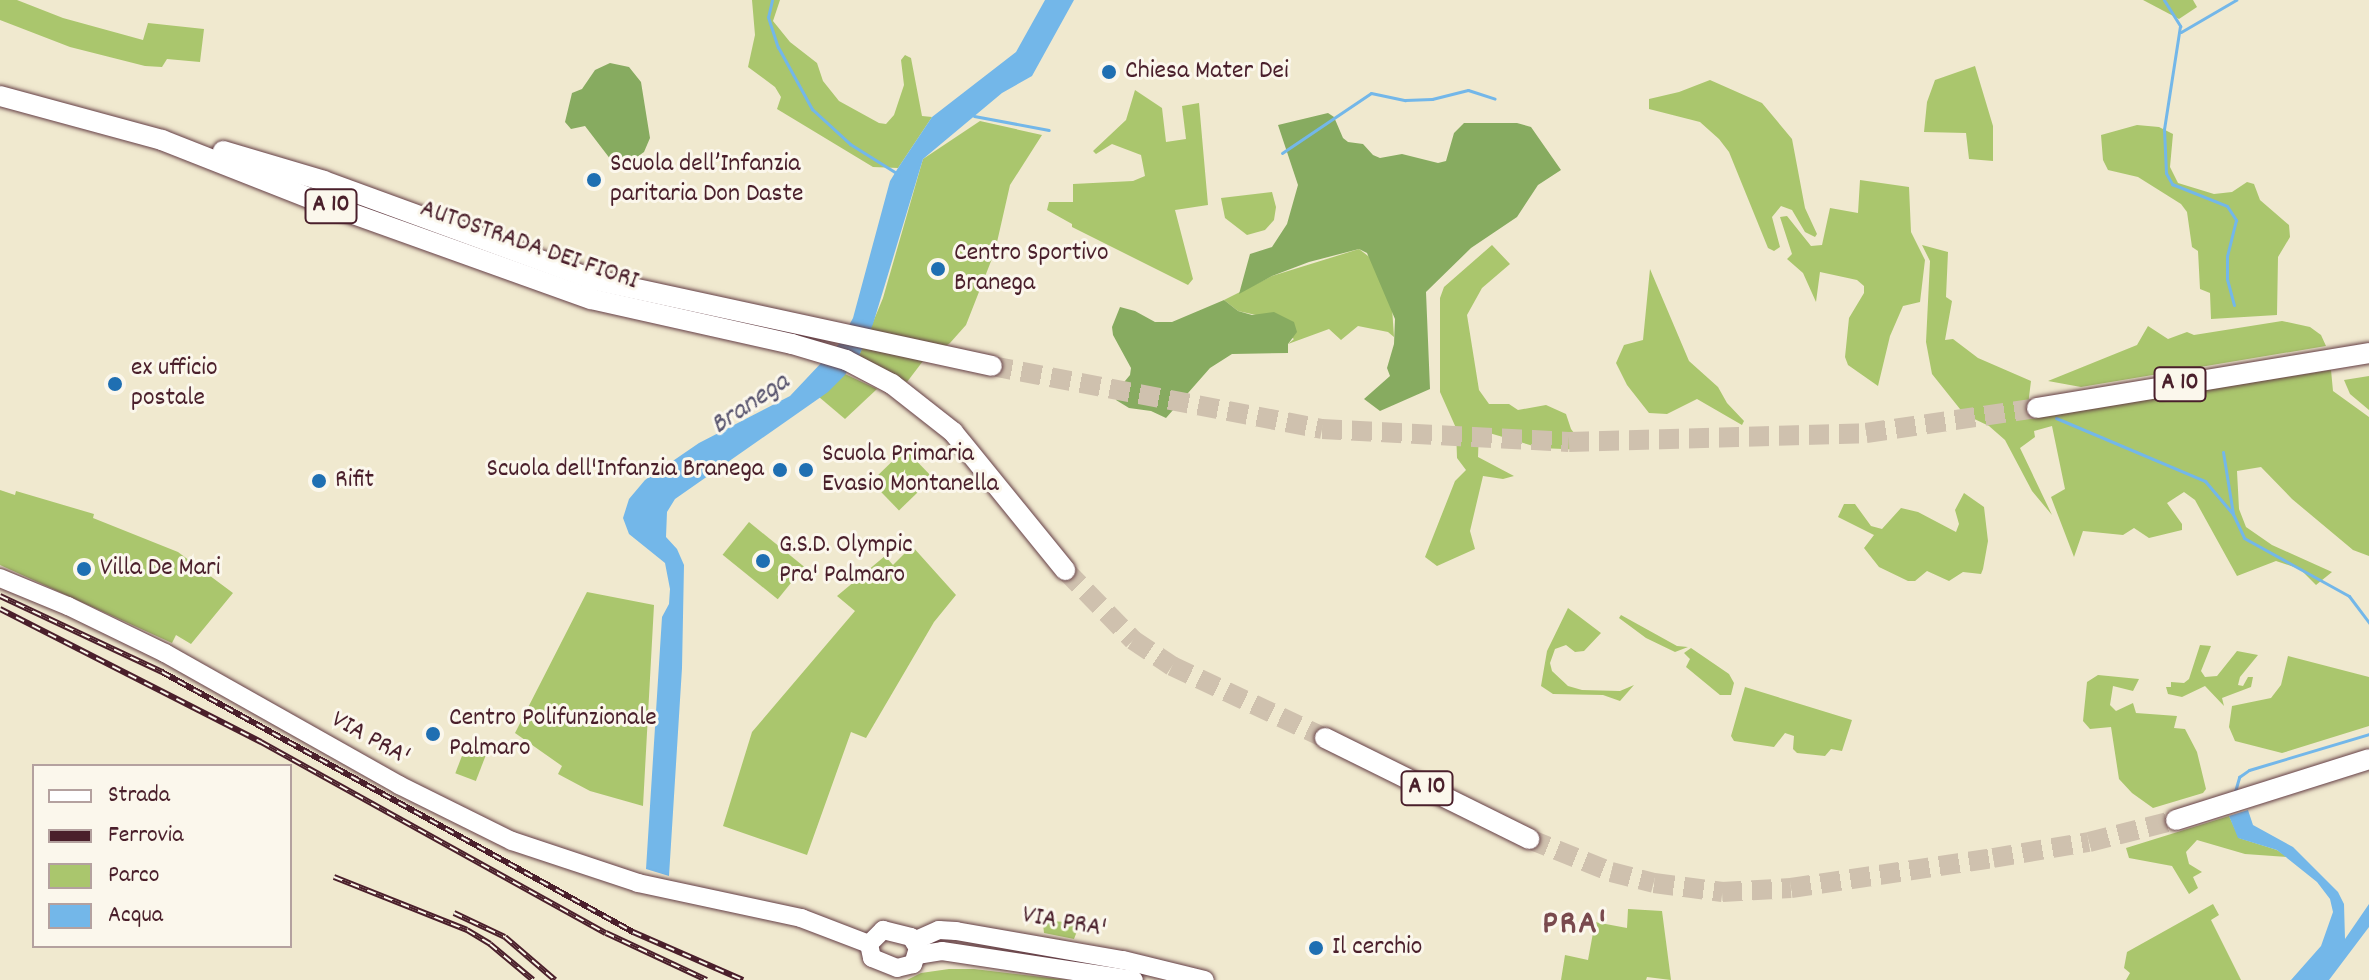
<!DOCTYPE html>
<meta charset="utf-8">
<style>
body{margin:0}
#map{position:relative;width:2369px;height:980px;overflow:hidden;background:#f0e9cf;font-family:Dekko,sans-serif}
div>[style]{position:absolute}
.green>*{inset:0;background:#aac66d;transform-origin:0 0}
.forest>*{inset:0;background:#87ab60}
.water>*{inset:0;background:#73b7e9}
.stream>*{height:3px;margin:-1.5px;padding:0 1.5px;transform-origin:1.5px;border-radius:1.5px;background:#73b7e9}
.highway-tunnel>*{height:20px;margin-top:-10px;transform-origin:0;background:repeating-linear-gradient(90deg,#cfc1ae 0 20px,transparent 0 30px)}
.roads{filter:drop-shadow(0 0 2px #633d44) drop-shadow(0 0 2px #633d44)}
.major>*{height:18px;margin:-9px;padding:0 9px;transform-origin:9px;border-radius:9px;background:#fff}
.highway>*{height:20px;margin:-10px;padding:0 10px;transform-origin:10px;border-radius:10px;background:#fff}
.rail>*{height:6px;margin-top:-3px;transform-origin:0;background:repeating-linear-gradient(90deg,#fbf7ec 0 9px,#4a1f2b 0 18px);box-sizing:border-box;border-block:2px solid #4a1f2b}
.dots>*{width:22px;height:22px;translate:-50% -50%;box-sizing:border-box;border:4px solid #fbf7ec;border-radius:50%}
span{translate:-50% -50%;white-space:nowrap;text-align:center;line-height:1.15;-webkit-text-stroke:6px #fbf7ec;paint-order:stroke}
.shield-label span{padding:2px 6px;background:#fbf7ec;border:2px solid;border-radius:6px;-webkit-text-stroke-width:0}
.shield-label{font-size:24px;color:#4a1f2b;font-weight:700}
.poi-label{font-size:26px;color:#4a1f2b}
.left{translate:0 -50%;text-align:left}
.right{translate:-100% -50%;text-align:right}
.street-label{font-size:26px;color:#4a1f2b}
.water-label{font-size:28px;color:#58546e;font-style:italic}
.district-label{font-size:34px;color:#794a4e;font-weight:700;letter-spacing:2px}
.legend{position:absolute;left:32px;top:764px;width:260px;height:184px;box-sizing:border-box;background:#fbf7ec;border:2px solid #b4a19f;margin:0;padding:10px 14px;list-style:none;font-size:24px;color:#4a1f2b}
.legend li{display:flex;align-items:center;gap:16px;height:40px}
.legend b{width:40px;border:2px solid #b4a19f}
</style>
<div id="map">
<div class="green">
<div style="clip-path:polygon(0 0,17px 0,63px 18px,143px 40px,148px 23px,204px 29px,200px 62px,167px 59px,162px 67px,145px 66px,70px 47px,0 20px)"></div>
<div style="clip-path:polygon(752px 0,780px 0,773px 21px,790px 42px,817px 63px,823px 81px,839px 101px,879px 123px,886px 124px,894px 115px,904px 85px,901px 60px,905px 55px,911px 58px,922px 116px,932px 117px,898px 168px,873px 167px,777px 109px,781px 97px,775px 87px,748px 67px,755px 35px)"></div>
<div style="clip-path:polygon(2143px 0,2193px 0,2197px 7px,2179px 19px)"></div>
<div style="clip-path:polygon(1975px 66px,1993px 126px,1993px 161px,1969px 159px,1966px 133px,1924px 132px,1927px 102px,1935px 80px)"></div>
<div style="clip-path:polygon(1710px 80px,1762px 103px,1792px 139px,1805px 208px,1817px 234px,1815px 237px,1805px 232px,1792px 210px,1781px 206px,1772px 217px,1780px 247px,1774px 251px,1768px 248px,1729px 152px,1719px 139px,1700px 122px,1649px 109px,1649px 99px,1679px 92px)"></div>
<div style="clip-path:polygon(1135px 90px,1162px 108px,1166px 142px,1186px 139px,1182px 106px,1199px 103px,1208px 205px,1175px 210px,1193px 279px,1188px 285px,1072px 227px,1072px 224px,1047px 210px,1049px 202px,1073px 202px,1073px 184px,1133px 181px,1145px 176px,1141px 155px,1112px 144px,1096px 154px,1093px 151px,1126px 120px)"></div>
<div style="clip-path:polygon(980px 121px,1042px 135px,1010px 185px,995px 251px,966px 325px,950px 343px,923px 361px,907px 382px,859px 356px,883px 298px,923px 159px)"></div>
<div style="clip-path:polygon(2137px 125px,2159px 127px,2173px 134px,2170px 167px,2178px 183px,2214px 194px,2232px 192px,2247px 182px,2254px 184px,2260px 200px,2289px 225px,2290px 237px,2278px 257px,2277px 315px,2211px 319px,2210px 293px,2200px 289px,2198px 251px,2192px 247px,2187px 212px,2181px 204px,2138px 177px,2108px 170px,2103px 160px,2101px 135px)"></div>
<div style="clip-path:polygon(1860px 180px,1909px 187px,1911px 232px,1925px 260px,1920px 302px,1903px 306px,1890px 336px,1878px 386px,1848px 365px,1845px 357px,1849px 318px,1864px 293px,1864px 286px,1857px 280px,1820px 272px,1816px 302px,1803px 273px,1787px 259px,1792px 254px,1780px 217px,1787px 216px,1811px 246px,1822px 245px,1830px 208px,1858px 213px)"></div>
<div style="clip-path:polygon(1272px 192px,1276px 207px,1274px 220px,1265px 230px,1247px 235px,1225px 218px,1221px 198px)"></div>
<div style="clip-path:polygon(1492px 245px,1510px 264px,1482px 288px,1467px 315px,1479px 390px,1489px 404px,1509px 404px,1518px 410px,1546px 405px,1566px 414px,1571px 429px,1587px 450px,1540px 448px,1479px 430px,1478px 457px,1514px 476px,1503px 479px,1483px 476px,1470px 531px,1475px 549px,1437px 566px,1425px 557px,1455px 481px,1466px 470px,1457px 458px,1456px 428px,1440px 392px,1440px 298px,1444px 287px)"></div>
<div style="clip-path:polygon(1922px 245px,1948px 252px,1946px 297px,1952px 301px,1945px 340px,1953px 339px,1978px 358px,2031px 381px,2027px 413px,2031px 417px,2331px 370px,2333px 391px,2369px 417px,2369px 556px,2353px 550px,2292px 499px,2261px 467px,2237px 471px,2239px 509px,2246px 527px,2272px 545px,2332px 572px,2316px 585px,2300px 569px,2276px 561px,2237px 576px,2195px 500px,2184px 492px,2167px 503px,2182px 524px,2182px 530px,2149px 538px,2134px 528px,2123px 535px,2083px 531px,2074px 557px,2051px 497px,2065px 489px,2052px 426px,2034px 431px,2035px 437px,2020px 448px,2052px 515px,2032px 491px,2005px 440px,1989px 426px,1964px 414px,1932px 374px,1926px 342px,1930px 261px)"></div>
<div style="clip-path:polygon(1359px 249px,1372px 259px,1392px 307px,1394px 337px,1388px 332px,1358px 326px,1341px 340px,1329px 329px,1288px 344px,1294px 339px,1256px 315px,1238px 311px,1224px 300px,1272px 276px)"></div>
<div style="clip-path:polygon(1650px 269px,1689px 361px,1718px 387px,1727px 403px,1744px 421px,1742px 425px,1697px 399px,1667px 414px,1649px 413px,1627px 385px,1616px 363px,1624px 345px,1643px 340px)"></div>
<div style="clip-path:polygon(2282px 321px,2310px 327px,2321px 335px,2326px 346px,2081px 387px,2048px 381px,2137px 345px,2148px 326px,2168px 339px,2187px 332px,2194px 335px)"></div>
<div style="clip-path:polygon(845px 374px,877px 389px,845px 419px,819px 397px)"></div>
<div style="clip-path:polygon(2369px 376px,2369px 410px,2350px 394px,2344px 380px)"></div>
<div style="left:905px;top:449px;width:40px;height:47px;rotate:46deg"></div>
<div style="clip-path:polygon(0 490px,15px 495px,16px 491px,94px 514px,93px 518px,178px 552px,233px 593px,191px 644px,176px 635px,172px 643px,0 565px)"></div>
<div style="clip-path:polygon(1964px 493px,1984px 507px,1988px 541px,1983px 569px,1981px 574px,1963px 572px,1949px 581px,1927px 571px,1915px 581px,1908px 581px,1879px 567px,1864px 548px,1874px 535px,1838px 517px,1844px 504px,1855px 504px,1871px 526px,1882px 529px,1901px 508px,1918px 512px,1956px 532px,1959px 524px,1955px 510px)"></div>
<div style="left:749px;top:522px;width:71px;height:42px;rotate:39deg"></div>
<div style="clip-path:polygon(912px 546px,956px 595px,934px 622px,866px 738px,851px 732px,807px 855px,723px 826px,752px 732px,855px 611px,837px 596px,885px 556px,893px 565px)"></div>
<div style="clip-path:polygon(587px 592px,654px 605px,643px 806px,590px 791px,558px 774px,562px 766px,515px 733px)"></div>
<div style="clip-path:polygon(1568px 608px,1601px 633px,1584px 651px,1575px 652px,1566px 645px,1555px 649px,1550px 663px,1552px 671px,1568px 686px,1582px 690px,1620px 691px,1634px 685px,1620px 701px,1603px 695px,1553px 694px,1541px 686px,1547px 651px)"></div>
<div style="clip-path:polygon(1621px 615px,1677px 646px,1688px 647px,1675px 652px,1646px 638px,1619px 618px)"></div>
<div style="clip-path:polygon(2200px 645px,2211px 646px,2201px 671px,2205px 677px,2217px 676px,2237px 651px,2258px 655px,2240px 677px,2238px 685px,2243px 686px,2248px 677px,2253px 677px,2251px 687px,2222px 698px,2224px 706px,2205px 686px,2182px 697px,2168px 694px,2166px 687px,2171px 687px,2171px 682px,2184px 683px,2189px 679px)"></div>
<div style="clip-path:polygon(1691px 648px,1729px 674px,1734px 683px,1731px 695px,1720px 695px,1686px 667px,1690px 659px,1684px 653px)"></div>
<div style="clip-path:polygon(2288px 656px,2369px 677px,2369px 726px,2282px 753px,2235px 741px,2229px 727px,2232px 706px,2271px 698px,2281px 685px)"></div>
<div style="clip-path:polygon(2098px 675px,2139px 679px,2133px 691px,2113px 686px,2110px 705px,2116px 711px,2133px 703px,2136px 713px,2177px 716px,2174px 728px,2185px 729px,2197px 752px,2206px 789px,2203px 793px,2153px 808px,2132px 793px,2119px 779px,2111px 727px,2090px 729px,2083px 721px,2087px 682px)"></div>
<div style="clip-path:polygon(1745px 687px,1852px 720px,1842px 751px,1831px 749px,1825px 756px,1797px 753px,1793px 749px,1794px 736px,1785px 733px,1774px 747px,1734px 741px,1731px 736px)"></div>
<div style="left:465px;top:748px;width:22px;height:27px;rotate:21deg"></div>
<div style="clip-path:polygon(2229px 816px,2239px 838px,2277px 850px,2287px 857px,2245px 854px,2197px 840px,2186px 852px,2189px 864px,2202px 872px,2193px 877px,2198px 888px,2189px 894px,2172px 866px,2129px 858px,2126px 848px)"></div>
<div style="clip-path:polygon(2213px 904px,2219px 915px,2211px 920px,2241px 980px,2126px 980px,2130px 973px,2124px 968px,2127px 952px)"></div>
<div style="clip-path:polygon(1628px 909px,1662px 911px,1671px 980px,1647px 977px,1646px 980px,1561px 980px,1565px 955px,1588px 960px,1595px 922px,1627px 928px)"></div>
<div style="clip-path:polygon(1076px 917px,1079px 926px,1074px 939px,1044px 933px,1043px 924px,1047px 921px,1068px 922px)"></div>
<div style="clip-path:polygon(949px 969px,974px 969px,1068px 980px,907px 980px,921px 973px)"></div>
</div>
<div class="forest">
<div style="clip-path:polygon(610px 63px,629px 67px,641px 82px,650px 138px,644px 152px,627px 164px,611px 160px,585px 126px,571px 129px,565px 122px,572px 93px,582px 89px,595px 70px)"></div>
<div style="clip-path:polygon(1328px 113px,1334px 117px,1343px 138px,1348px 142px,1363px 144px,1373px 155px,1380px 158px,1402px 154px,1438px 163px,1446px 161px,1454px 133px,1464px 123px,1517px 123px,1531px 127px,1561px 170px,1538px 185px,1517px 217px,1471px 248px,1426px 292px,1430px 389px,1380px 411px,1364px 399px,1390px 376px,1387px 368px,1394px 344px,1395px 319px,1367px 253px,1359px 249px,1309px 262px,1272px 276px,1239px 294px,1250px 254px,1272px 247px,1287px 224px,1298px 185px,1278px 125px)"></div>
<div style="clip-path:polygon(1224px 300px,1238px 311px,1252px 315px,1274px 312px,1294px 322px,1297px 332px,1288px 344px,1288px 353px,1232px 354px,1210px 368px,1166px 418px,1151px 411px,1129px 408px,1116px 400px,1115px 393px,1130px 375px,1131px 368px,1113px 335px,1112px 327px,1120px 307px,1135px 311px,1155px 322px,1172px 322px)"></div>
</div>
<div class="water">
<div style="clip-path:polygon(1045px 0,1074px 0,1032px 76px,1002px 93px,923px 159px,873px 324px,859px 356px,844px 376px,828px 392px,675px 499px,667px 512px,666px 537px,677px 549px,684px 565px,682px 668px,669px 876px,646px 869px,662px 617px,669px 604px,670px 589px,665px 563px,629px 534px,623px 518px,629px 499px,645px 480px,699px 443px,790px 396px,839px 344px,853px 318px,890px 181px,898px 168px,932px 117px,1016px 52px)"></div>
<div style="clip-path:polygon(2248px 810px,2253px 825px,2293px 847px,2338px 892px,2344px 904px,2345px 939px,2369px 904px,2369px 927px,2329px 980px,2291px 980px,2321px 946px,2333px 912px,2330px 899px,2317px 882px,2277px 850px,2238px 838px,2229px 816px)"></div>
</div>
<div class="stream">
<div style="left:772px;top:0;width:17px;rotate:103deg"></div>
<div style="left:768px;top:17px;width:32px;rotate:72deg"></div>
<div style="left:778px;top:47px;width:71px;rotate:61.3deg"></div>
<div style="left:812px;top:109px;width:52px;rotate:42.6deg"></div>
<div style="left:850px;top:144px;width:57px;rotate:32deg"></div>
<div style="left:2164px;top:0;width:31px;rotate:58deg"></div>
<div style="left:2180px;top:26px;width:104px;rotate:98.8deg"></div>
<div style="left:2164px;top:129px;width:44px;rotate:87.4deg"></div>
<div style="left:2166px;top:173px;width:13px;rotate:61deg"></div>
<div style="left:2172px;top:184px;width:59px;rotate:21.8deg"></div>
<div style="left:2227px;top:206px;width:17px;rotate:57deg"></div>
<div style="left:2236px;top:220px;width:37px;rotate:104deg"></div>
<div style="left:2227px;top:256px;width:23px;rotate:90deg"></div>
<div style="left:2227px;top:279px;width:27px;rotate:75deg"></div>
<div style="left:2181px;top:32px;width:64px;rotate:-30.2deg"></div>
<div style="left:974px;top:116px;width:76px;rotate:10.6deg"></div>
<div style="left:1282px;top:153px;width:107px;rotate:-34deg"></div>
<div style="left:1371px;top:93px;width:35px;rotate:12deg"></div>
<div style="left:1405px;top:100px;width:27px;rotate:-2deg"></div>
<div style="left:1432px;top:99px;width:37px;rotate:-14deg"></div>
<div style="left:1468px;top:90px;width:28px;rotate:18deg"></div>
<div style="left:2056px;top:418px;width:162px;rotate:22.9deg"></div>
<div style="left:2205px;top:481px;width:42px;rotate:49.8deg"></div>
<div style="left:2223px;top:452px;width:63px;rotate:80.8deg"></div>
<div style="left:2233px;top:514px;width:26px;rotate:65deg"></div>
<div style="left:2244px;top:538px;width:120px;rotate:28.9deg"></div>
<div style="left:2349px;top:596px;width:34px;rotate:53deg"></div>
<div style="left:2234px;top:795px;width:19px;rotate:-74deg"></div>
<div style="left:2239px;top:777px;width:12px;rotate:-35deg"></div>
<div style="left:2249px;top:770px;width:125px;rotate:-16.7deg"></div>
</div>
<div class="highway-tunnel">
<div style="left:992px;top:366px;width:336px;rotate:10.8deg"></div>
<div style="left:1322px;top:429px;width:247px;rotate:3deg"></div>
<div style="left:1569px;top:442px;width:297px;rotate:-1.7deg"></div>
<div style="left:1866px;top:433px;width:173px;rotate:-8.3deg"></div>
<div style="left:1065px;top:570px;width:98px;rotate:45.8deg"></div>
<div style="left:1133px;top:640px;width:47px;rotate:33.7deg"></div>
<div style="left:1172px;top:666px;width:169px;rotate:25.2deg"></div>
<div style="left:1529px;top:839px;width:88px;rotate:21.9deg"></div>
<div style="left:1611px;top:872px;width:44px;rotate:14.3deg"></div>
<div style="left:1654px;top:883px;width:69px;rotate:7.5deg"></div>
<div style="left:1722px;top:892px;width:69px;rotate:-3.3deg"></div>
<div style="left:1791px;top:888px;width:204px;rotate:-8.4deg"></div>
<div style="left:1993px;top:858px;width:97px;rotate:-9.5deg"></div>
<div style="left:2089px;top:842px;width:90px;rotate:-14.2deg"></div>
</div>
<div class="roads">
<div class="major">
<div style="left:0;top:578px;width:74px;rotate:22.4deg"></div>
<div style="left:68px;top:606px;width:108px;rotate:25.9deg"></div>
<div style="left:165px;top:653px;width:269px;rotate:29.4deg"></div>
<div style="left:399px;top:785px;width:126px;rotate:26.4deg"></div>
<div style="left:512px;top:841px;width:133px;rotate:18.4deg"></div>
<div style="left:638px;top:883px;width:167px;rotate:12.1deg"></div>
<div style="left:801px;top:918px;width:73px;rotate:20.9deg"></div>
<div style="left:883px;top:930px;width:29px;rotate:14deg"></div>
<div style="left:911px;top:937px;width:13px;rotate:58deg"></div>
<div style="left:918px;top:948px;width:17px;rotate:107deg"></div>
<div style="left:913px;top:964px;width:16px;rotate:166deg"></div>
<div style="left:897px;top:968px;width:27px;rotate:-158deg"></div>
<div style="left:872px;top:958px;width:14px;rotate:-102deg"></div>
<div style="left:869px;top:944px;width:20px;rotate:-45deg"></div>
<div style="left:914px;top:941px;width:27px;rotate:-24deg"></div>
<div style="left:939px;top:930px;width:17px;rotate:3deg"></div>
<div style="left:956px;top:931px;width:169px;rotate:9.9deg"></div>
<div style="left:1123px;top:960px;width:84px;rotate:13.7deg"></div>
<div style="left:917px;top:955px;width:25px;rotate:-9deg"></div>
<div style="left:942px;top:951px;width:194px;rotate:8.6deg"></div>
</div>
<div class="highway">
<div style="left:0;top:96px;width:168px;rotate:15.2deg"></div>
<div style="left:162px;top:140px;width:167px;rotate:21.5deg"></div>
<div style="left:317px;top:201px;width:291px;rotate:19.7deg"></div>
<div style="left:591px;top:299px;width:206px;rotate:12.6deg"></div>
<div style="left:792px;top:344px;width:56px;rotate:16.5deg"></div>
<div style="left:846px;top:360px;width:52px;rotate:27.6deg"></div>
<div style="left:892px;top:384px;width:78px;rotate:38.2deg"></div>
<div style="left:953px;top:432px;width:178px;rotate:50.9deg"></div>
<div style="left:223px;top:151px;width:105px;rotate:16.5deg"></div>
<div style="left:324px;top:181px;width:289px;rotate:20.1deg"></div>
<div style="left:595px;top:280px;width:406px;rotate:12.2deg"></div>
<div style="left:2037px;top:408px;width:337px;rotate:-9.4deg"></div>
<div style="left:1325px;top:738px;width:228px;rotate:26.3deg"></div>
<div style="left:2176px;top:820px;width:202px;rotate:-17.5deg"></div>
</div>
</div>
<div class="rail">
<div style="left:0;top:596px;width:179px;rotate:25.1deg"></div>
<div style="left:162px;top:672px;width:538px;rotate:28.9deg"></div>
<div style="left:633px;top:932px;width:120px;rotate:23.6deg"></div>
<div style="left:0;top:609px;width:293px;rotate:27deg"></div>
<div style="left:261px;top:742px;width:394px;rotate:29deg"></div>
<div style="left:606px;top:933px;width:111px;rotate:25deg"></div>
<div style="left:334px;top:877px;width:143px;rotate:21.7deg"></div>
<div style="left:467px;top:930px;width:27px;rotate:31deg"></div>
<div style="left:490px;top:944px;width:56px;rotate:39.9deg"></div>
<div style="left:454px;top:913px;width:56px;rotate:25.2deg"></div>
<div style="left:505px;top:937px;width:66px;rotate:40.7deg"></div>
</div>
<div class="dots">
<div style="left:1109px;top:72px;background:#1f6fb2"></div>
<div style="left:594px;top:180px;background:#1f6fb2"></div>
<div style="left:938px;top:269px;background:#1f6fb2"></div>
<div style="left:115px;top:384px;background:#1f6fb2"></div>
<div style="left:780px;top:470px;background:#1f6fb2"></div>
<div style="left:806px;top:470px;background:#1f6fb2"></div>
<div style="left:319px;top:481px;background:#1f6fb2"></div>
<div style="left:763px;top:561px;background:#1f6fb2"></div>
<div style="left:84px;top:569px;background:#1f6fb2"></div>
<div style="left:433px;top:734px;background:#1f6fb2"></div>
<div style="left:1316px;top:948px;background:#1f6fb2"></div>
</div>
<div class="shield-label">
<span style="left:331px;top:206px">A 10</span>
<span style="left:2180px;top:384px">A 10</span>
<span style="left:1427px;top:788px">A 10</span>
</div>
<div class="poi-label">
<span class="left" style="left:1125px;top:72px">Chiesa Mater Dei</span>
<span class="left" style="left:610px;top:180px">Scuola dell’Infanzia<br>paritaria Don Daste</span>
<span class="left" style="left:954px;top:269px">Centro Sportivo<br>Branega</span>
<span class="left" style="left:131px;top:384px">ex ufficio<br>postale</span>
<span class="left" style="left:822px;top:470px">Scuola Primaria<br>Evasio Montanella</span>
<span class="right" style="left:764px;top:470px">Scuola dell'Infanzia Branega</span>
<span class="left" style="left:335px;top:481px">Rifit</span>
<span class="left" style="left:779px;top:561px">G.S.D. Olympic<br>Pra' Palmaro</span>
<span class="left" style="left:100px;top:569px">Villa De Mari</span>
<span class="left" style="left:449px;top:734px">Centro Polifunzionale<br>Palmaro</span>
<span class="left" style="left:1332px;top:948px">Il cerchio</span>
</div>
<div class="street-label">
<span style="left:529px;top:246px;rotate:19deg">AUTOSTRADA DEI FIORI</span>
<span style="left:370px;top:739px;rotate:29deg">VIA PRA'</span>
<span style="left:1064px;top:923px;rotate:10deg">VIA PRA'</span>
</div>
<div class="water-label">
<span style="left:751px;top:405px;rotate:-34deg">Branega</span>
</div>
<div class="district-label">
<span style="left:1575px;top:926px">PRA'</span>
</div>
<ul class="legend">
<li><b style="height:10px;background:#fff"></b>Strada</li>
<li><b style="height:10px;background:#4a1f2b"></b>Ferrovia</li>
<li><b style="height:22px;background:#aac66d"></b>Parco</li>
<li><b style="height:22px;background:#73b7e9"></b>Acqua</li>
</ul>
</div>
